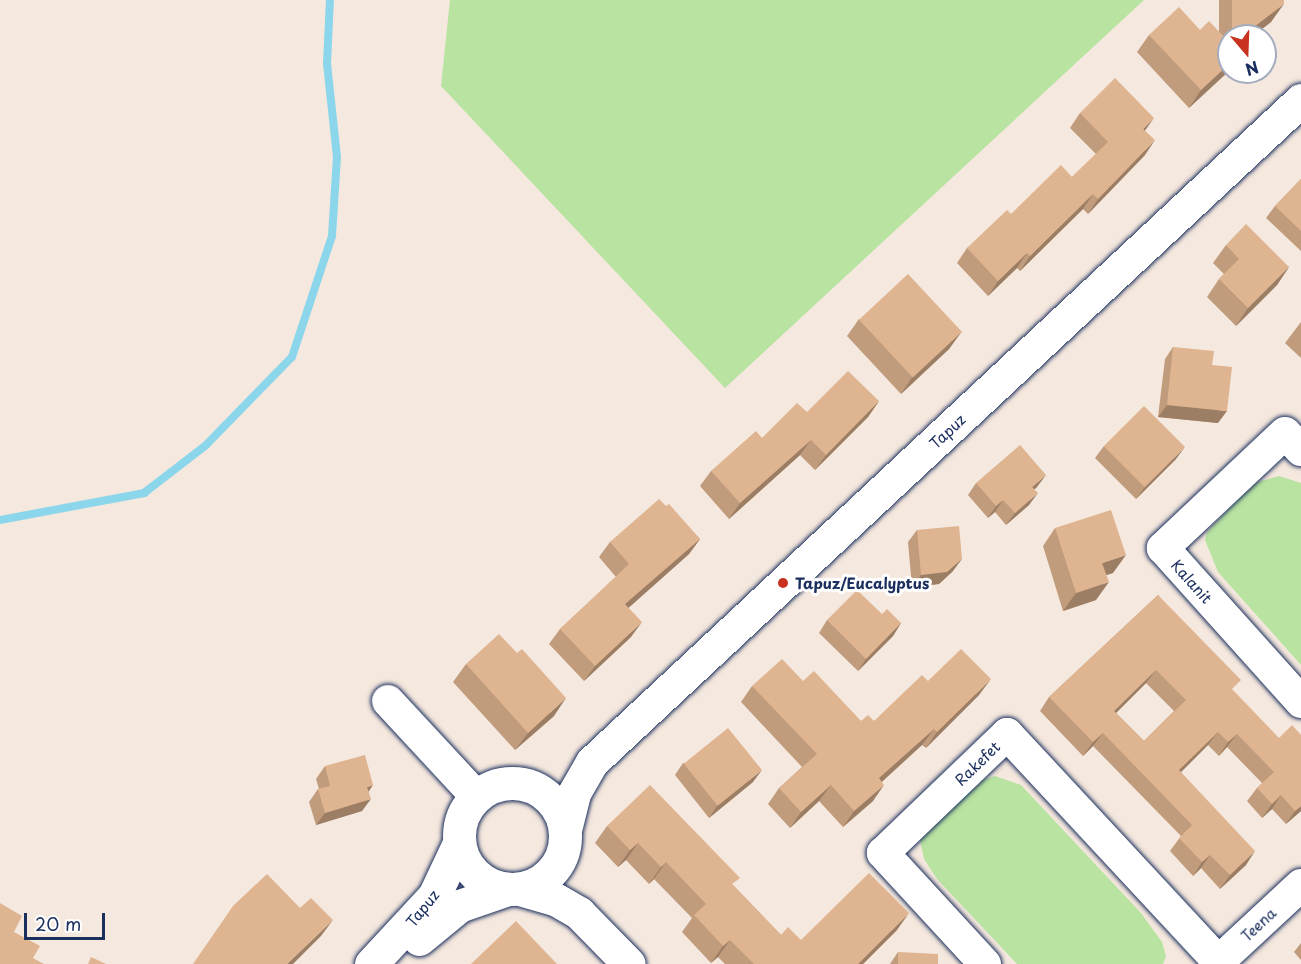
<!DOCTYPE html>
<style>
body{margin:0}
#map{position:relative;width:1301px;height:964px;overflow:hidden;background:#f5e8de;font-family:"Playpen Sans",sans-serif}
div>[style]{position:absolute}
.green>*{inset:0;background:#b8e3a1}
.stream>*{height:8px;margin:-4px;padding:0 4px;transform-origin:4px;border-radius:4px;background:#8cd6ec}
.roads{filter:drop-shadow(0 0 2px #1b2f5e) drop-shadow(0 0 2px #1b2f5e)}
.street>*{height:32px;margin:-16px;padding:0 16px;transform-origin:16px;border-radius:16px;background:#fff}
.secondary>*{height:33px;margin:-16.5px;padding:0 16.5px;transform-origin:16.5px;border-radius:16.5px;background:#fff}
.secondary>.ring{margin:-16.5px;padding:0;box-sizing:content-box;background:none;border:33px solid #fff;border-radius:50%}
.wall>*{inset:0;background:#c09b7c}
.shaded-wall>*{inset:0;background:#9c7e65}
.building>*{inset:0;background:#dfb490;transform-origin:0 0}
.dots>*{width:16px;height:16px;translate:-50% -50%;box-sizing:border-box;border:3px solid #fff;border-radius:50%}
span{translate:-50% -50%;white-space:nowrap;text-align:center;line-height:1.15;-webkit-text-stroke:6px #fff;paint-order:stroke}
.street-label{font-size:15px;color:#1b2f5e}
.poi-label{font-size:15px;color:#1b2f5e;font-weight:700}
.left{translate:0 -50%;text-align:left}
.north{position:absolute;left:1217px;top:24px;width:60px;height:60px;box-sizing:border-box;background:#fff;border:2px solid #a4acbf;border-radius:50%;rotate:161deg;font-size:16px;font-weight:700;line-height:24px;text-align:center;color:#1b2f5e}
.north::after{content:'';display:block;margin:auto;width:21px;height:27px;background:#c8321e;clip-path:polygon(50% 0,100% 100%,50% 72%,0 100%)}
.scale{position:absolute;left:24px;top:913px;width:81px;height:27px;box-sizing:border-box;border:3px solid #1b2f5e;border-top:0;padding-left:8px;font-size:18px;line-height:21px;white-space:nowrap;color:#1b2f5e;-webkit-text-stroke:4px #fff;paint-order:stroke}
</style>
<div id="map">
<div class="green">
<div style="clip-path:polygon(450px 0,1144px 0,725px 388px,441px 86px)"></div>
<div style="clip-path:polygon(1279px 476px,1301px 483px,1301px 665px,1218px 572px,1205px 540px,1207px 532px,1254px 483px)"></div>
<div style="clip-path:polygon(995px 776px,1021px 785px,1141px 913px,1162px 942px,1166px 956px,1163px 964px,1017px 964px,937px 879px,924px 859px,920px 840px,973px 783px)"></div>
</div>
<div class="stream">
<div style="left:0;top:520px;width:147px;rotate:-10.6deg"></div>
<div style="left:144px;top:493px;width:78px;rotate:-37.7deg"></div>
<div style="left:206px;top:445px;width:123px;rotate:-45.7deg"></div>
<div style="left:292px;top:357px;width:127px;rotate:-71.7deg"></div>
<div style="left:332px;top:236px;width:79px;rotate:-86.4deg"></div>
<div style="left:337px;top:157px;width:95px;rotate:-96.1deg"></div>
<div style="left:327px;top:63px;width:63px;rotate:-87.3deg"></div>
</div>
<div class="roads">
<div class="street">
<div style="left:1301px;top:450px;width:23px;rotate:-133deg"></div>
<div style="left:1285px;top:433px;width:168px;rotate:136.7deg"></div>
<div style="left:1163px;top:548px;width:207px;rotate:48.1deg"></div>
<div style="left:388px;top:701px;width:131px;rotate:47.2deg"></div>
<div style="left:985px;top:964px;width:151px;rotate:-132.6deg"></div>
<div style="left:883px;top:853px;width:172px;rotate:-43.8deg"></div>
<div style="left:1007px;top:734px;width:311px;rotate:47.1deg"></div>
<div style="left:1216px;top:964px;width:116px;rotate:-42.9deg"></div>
</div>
<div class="secondary">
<div class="ring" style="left:459px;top:783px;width:73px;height:73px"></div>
<div style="left:565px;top:830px;width:38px;rotate:-76deg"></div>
<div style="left:574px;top:793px;width:36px;rotate:-60deg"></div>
<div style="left:592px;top:762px;width:970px;rotate:-43.04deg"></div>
<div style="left:519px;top:889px;width:37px;rotate:16deg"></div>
<div style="left:555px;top:899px;width:28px;rotate:30deg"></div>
<div style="left:579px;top:913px;width:71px;rotate:45.6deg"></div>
<div style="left:419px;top:939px;width:52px;rotate:-39.5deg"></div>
<div style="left:459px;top:906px;width:52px;rotate:-19.1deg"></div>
<div style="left:371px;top:964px;width:93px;rotate:-47.2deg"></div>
<div style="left:434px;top:896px;width:59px;rotate:-64.7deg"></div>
</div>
</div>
<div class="wall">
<div style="clip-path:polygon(1219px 0,1284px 0,1271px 22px,1253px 36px,1229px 36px,1229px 70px,1189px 108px,1137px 52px,1149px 35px,1200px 30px,1219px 31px)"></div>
<div style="clip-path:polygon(1080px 113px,1145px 131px,1145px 155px,1088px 214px,1083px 209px,1020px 271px,1017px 268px,988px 296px,957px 263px,967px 248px,1011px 214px,1072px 177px,1096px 154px,1070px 128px)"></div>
<div style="clip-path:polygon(1301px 179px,1301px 251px,1266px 218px,1275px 206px)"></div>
<div style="clip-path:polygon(1226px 245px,1289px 267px,1277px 285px,1236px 326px,1207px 297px,1219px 279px,1224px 274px,1213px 263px)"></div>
<div style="clip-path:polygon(859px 319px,962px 331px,949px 349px,901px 394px,847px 336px)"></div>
<div style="clip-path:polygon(1301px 322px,1301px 358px,1285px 343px)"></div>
<div style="clip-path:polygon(1173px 347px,1212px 365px,1218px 423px,1158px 417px,1165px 359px)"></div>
<div style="clip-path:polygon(879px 401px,868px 417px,815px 470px,800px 455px,729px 519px,700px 486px,711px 471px,762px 438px,807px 412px)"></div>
<div style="clip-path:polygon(1104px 446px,1176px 459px,1136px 499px,1095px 458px)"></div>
<div style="clip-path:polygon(976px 483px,1037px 487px,1034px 489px,1029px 505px,1006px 525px,995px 512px,988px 518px,968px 495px)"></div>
<div style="clip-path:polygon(666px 506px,700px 539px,689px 554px,628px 608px,631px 637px,584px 681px,549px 644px,560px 629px,616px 577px,599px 557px,610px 542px)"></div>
<div style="clip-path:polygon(1055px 528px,1113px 573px,1106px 575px,1096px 600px,1063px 611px,1043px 546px)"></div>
<div style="clip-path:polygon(917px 530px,953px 571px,939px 584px,912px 587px,908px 542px)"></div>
<div style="clip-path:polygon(evenodd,1158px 595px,1233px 691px,1301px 811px,1286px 824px,1272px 809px,1262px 818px,1247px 801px,1257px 788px,1262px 783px,1227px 747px,1219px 756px,1208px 745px,1181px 772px,1246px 865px,1220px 889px,1201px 868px,1193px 876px,1170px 851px,1181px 836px,1093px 746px,1083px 756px,1040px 711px,1049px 697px,1158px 595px,1146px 683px,1174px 711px,1144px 741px,1116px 713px,1146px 683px)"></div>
<div style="clip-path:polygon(882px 614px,901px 623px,893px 636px,858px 671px,819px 633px,827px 620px)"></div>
<div style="clip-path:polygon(466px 664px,554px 716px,515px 750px,453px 682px)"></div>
<div style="clip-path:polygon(803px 681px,861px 721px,874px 721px,928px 681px,979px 695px,926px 748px,922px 745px,882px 782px,873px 801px,843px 827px,819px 801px,790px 828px,768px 804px,779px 788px,802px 767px,741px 702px,752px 686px)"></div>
<div style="clip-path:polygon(683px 763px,753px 782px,709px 818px,675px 775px)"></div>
<div style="clip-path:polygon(325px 766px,369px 792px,362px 811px,316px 825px,309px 802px,318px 789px,319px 789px,316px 779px)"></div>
<div style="clip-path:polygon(607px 826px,734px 886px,781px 935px,801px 940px,897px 930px,863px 964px,725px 964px,718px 957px,711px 963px,682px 932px,692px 918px,654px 879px,649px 884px,626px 860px,618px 867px,595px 843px)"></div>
<div style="clip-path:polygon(1301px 943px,1301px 960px,1294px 952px)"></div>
<div style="clip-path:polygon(898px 952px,938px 964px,890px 964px)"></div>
</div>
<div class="shaded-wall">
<div style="clip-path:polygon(1284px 4px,1271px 22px,1253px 36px,1242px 36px)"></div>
<div style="clip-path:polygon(1229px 64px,1229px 70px,1228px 72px,1189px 108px,1201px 90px)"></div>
<div style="clip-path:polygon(1154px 118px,1144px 132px,1143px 129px)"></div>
<div style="clip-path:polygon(1155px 140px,1145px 155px,1088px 214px,1098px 199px)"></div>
<div style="clip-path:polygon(1093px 194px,1083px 209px,1020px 271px,1030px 256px)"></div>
<div style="clip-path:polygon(1027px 253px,1017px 268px,988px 296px,998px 281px)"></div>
<div style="clip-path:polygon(1289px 267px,1277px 285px,1236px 326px,1248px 308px)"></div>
<div style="clip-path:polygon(962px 331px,949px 349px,901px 394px,913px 376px)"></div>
<div style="clip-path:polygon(879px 401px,868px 417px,815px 470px,826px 455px)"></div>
<div style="clip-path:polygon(1167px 405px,1227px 411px,1218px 423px,1158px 417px)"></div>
<div style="clip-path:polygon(811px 440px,800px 455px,729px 519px,740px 503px)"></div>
<div style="clip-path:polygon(1185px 447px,1176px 459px,1136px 499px,1145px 487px)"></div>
<div style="clip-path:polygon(1046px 475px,1037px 487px,1024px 499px,1032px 487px)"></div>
<div style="clip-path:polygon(1038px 493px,1029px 505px,1006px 525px,1015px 513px)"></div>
<div style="clip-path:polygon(1003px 500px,995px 512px,988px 518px,996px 506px)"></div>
<div style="clip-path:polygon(700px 539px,689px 554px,615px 620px,625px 604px)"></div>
<div style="clip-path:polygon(1126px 555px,1113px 573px,1090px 580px,1102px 563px)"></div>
<div style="clip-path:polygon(962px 559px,953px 571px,939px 584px,912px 587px,921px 575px)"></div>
<div style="clip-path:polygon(1109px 582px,1096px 600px,1063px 611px,1076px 593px)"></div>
<div style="clip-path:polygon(642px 622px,631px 637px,584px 681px,595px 666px)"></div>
<div style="clip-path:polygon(901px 623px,893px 636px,858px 671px,866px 659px)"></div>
<div style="clip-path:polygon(1156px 670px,1146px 683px,1105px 724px,1114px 711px)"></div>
<div style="clip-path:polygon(991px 679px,979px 695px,926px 748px,937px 732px)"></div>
<div style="clip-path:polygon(566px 698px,554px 716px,515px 750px,528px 733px)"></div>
<div style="clip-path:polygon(934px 729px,922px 745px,867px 795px,879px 778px)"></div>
<div style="clip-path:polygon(1218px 732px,1208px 745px,1169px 784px,1179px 770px)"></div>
<div style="clip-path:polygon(1103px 733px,1093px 746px,1083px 756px,1093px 742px)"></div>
<div style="clip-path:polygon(1237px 734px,1227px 747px,1219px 756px,1228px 742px)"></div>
<div style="clip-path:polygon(762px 770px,753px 782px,709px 818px,717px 806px)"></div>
<div style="clip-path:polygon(373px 785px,365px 797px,367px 787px)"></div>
<div style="clip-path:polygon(831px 785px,819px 801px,790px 828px,801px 812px)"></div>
<div style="clip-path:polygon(884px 785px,873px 801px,843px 827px,854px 811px)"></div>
<div style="clip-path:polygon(1281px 795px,1272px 809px,1262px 818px,1272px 804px)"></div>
<div style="clip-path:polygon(371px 799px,362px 811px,316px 825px,325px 813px)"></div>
<div style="clip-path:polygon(1301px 806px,1301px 811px,1286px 824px,1295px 811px)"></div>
<div style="clip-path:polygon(638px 843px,626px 860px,618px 867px,630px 850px)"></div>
<div style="clip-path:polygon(1255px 851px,1246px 865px,1220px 889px,1230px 875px)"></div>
<div style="clip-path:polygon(1210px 855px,1201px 868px,1193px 876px,1202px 862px)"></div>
<div style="clip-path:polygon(666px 862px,654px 879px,649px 884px,661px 867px)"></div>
<div style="clip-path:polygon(909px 913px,897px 930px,863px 964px,858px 964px)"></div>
<div style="clip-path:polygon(333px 920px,321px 936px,293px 964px,287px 964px)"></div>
<div style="clip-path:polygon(730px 940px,718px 957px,711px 963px,723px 946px)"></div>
</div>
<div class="building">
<div style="clip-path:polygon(1232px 0,1284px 0,1284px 4px,1242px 36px,1232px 36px)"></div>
<div style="clip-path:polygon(1179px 7px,1200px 30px,1209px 21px,1229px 42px,1229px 64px,1201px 90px,1149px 35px)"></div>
<div style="clip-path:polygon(1115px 78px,1154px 118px,1143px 129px,1155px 140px,1098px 199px,1093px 194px,1030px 256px,1027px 253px,998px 281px,967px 248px,1007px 210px,1011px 214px,1061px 165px,1072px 177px,1108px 142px,1080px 113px)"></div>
<div style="clip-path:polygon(1301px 179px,1301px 231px,1275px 206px)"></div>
<div style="clip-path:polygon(1246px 224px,1289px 267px,1248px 308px,1219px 279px,1239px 259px,1226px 245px)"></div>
<div style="left:908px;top:274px;width:79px;height:67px;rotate:47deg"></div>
<div style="clip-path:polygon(1173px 347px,1214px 351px,1212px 365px,1232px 367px,1227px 411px,1167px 405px)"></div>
<div style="clip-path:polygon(848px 371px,879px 401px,826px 455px,811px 440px,740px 503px,711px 471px,756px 431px,762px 438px,797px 403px,807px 412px)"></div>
<div style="left:1144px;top:406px;width:58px;height:57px;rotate:45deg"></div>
<div style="clip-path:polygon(1020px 445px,1046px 475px,1032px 487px,1038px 493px,1015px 513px,1003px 500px,996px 506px,976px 483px)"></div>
<div style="clip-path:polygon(659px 499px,666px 506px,669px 504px,700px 539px,625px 604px,642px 622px,595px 666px,560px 629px,629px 564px,610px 542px)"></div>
<div style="clip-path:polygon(1111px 510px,1126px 555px,1102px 563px,1109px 582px,1076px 593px,1055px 528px)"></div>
<div style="clip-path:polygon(959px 526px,962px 559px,947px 572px,921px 575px,917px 530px)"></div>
<div style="clip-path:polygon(857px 590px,882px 614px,887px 609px,901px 623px,866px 659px,827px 620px)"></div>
<div style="clip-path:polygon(evenodd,1158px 595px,1241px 680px,1232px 689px,1279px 738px,1292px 725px,1301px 735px,1301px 806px,1295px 811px,1281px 795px,1272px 804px,1257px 788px,1274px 772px,1237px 734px,1228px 742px,1218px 732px,1179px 770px,1255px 851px,1230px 875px,1210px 855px,1202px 862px,1179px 838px,1192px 825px,1103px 733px,1093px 742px,1049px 697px,1158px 595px,1156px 670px,1186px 700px,1144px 741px,1114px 711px,1156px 670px)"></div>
<div style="clip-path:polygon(499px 634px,517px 653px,522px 649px,566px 698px,528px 733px,466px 664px)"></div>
<div style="clip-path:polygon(961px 649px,991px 679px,937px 732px,934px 729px,879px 778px,884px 785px,854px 811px,831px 785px,801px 812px,779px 788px,817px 754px,752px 686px,782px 659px,803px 681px,814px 671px,861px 721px,868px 715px,874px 721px,922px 675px,928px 681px)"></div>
<div style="left:728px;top:728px;width:54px;height:57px;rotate:51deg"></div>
<div style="clip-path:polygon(365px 755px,373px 785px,367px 787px,371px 799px,325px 813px,318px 789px,330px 786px,325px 766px)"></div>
<div style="clip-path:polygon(650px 785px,740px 878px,732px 884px,781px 935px,788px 927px,801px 940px,869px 873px,909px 913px,858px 964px,754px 964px,730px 940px,723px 946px,694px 915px,706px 904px,666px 862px,661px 867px,638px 843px,630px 850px,607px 826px)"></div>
<div style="clip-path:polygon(267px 874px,300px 908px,311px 898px,333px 920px,287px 964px,193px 964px,233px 906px)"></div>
<div style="clip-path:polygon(0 903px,22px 916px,14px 932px,40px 946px,33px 958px,44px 964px,0 964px)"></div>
<div style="clip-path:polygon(516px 921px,557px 964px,471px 964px)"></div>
<div style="clip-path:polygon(898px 952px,938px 954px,938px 964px,898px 964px)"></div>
<div style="clip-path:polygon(91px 957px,106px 964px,88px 964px)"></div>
</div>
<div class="dots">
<div style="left:783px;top:583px;background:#c8321e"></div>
</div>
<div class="street-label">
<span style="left:947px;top:431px;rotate:-43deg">Tapuz</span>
<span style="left:1192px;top:581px;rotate:48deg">Kalanit</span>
<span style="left:977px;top:763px;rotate:-44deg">Rakefet</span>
<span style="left:422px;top:908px;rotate:-51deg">Tapuz</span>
<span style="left:1258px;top:924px;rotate:-43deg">Teena</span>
</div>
<div class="poi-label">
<span class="left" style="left:795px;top:583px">Tapuz/Eucalyptus</span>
</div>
<div class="north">N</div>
<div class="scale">20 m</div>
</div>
